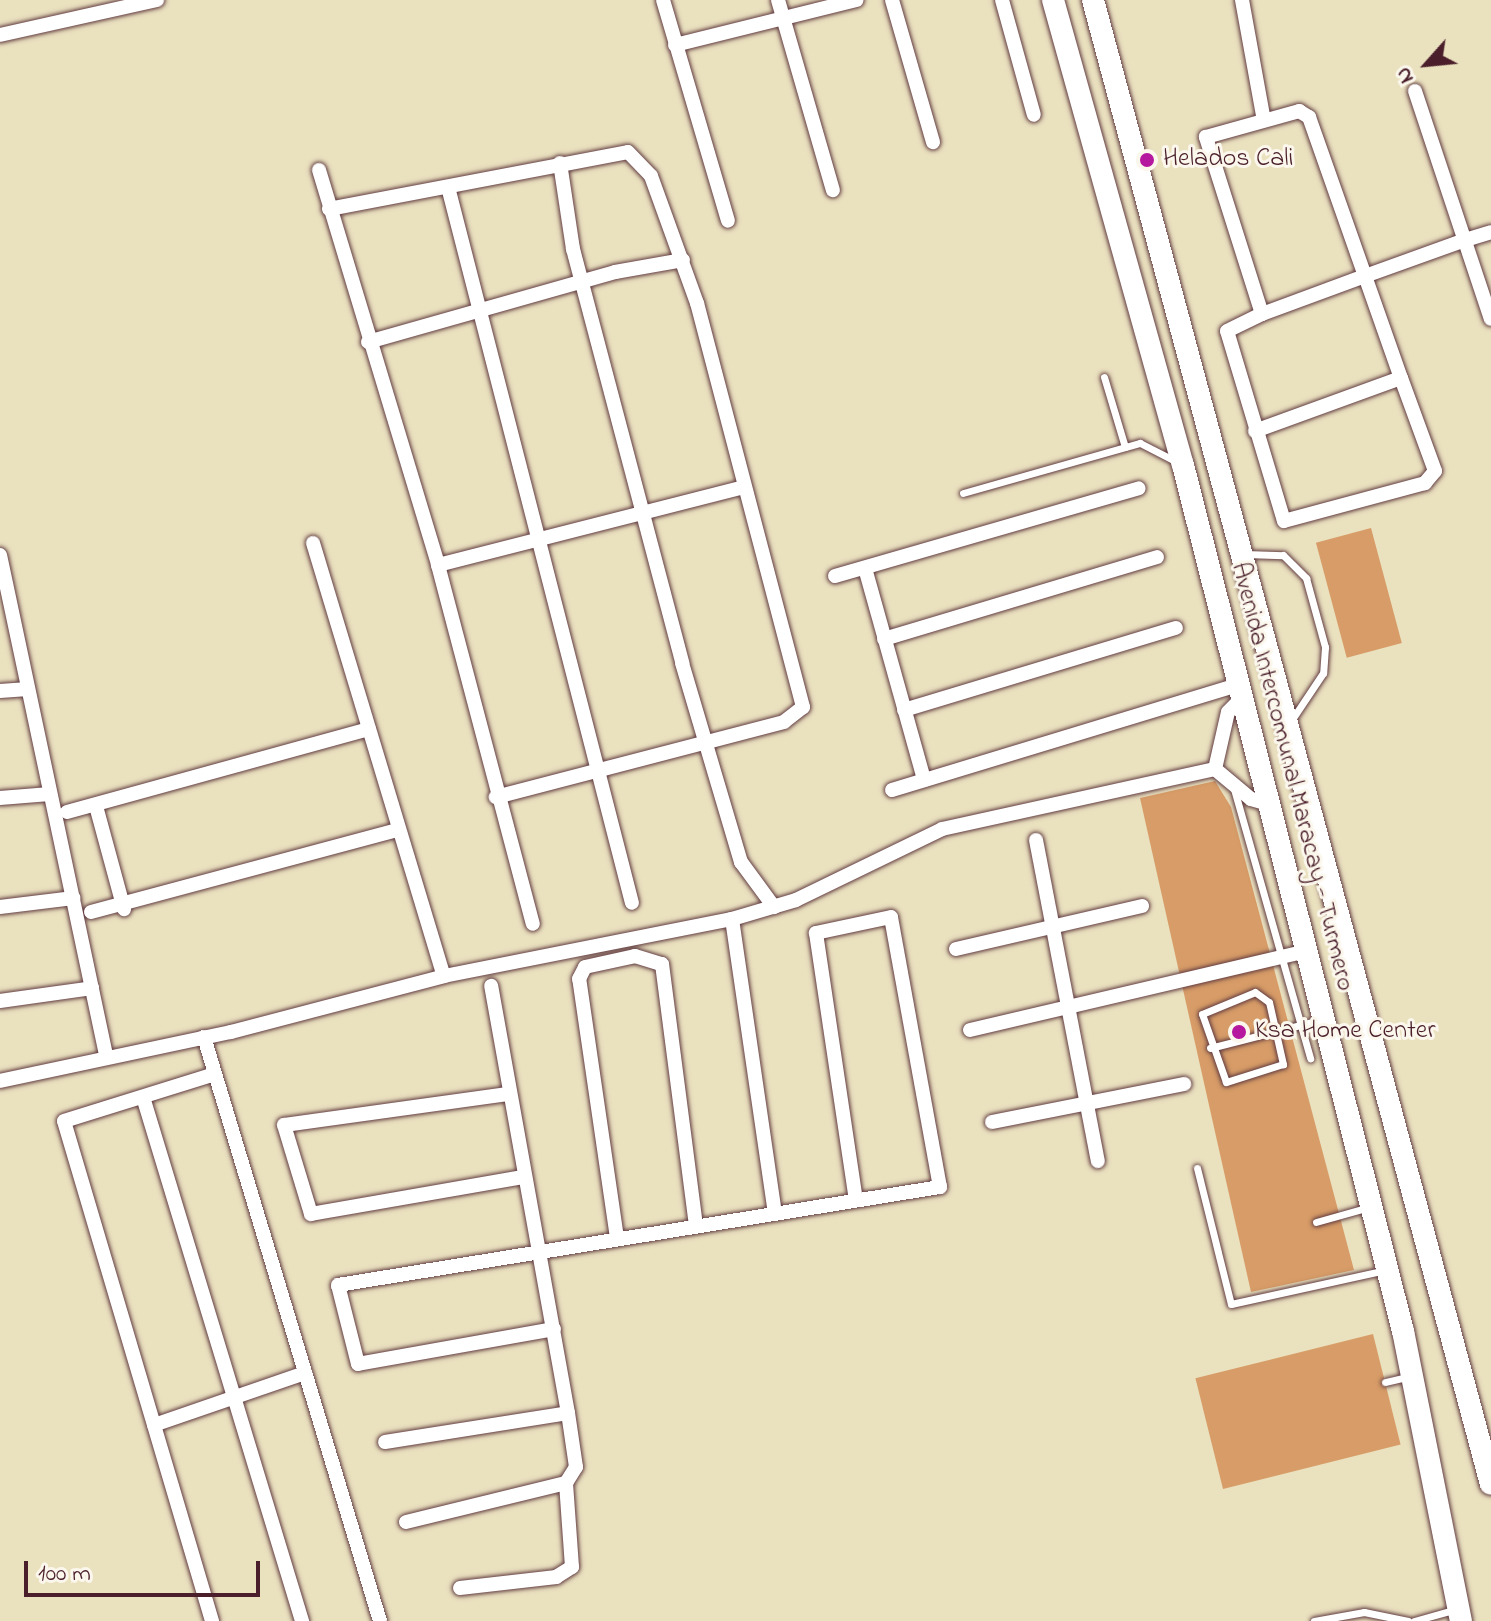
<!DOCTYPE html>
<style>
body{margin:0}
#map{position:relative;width:1491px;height:1621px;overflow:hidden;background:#eae1bf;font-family:"Indie Flower",sans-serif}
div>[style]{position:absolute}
.building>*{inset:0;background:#d79c67;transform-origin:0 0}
.roads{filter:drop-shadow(0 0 2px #623c41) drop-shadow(0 0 2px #623c41)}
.service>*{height:7px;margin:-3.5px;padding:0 3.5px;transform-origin:3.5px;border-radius:3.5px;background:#fff}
.minor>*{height:14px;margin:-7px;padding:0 7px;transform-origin:7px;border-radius:7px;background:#fff}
.primary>*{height:22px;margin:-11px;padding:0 11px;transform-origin:11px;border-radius:11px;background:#fff}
.dots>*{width:22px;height:22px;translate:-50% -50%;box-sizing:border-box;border:4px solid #fbf7ec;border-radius:50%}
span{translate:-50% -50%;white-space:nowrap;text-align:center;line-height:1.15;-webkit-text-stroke:6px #fbf7ec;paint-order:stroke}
.poi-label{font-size:26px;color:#4a1f2b}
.left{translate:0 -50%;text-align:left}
.street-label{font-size:26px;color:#4a1f2b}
.north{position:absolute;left:1387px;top:24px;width:80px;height:80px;-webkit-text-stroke:6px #fbf7ec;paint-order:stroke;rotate:243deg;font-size:22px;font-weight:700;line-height:32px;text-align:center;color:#4a1f2b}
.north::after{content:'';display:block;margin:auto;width:28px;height:36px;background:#4a1f2b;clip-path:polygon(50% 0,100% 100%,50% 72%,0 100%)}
.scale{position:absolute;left:24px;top:1561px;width:236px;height:36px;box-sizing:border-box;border:4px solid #4a1f2b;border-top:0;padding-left:10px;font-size:24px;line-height:28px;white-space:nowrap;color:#4a1f2b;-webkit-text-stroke:6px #fbf7ec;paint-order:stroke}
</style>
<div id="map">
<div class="building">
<div style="left:1371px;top:528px;width:119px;height:57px;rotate:75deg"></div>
<div style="clip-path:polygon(1215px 781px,1231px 807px,1354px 1270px,1251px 1292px,1140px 798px)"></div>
<div style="left:1373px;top:1334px;width:114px;height:183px;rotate:76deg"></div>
</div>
<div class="roads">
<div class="service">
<div style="left:1104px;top:377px;width:73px;rotate:73.3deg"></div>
<div style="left:963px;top:493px;width:184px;rotate:-15.8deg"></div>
<div style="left:1140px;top:443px;width:42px;rotate:27.2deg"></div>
<div style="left:1245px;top:554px;width:38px;rotate:2deg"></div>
<div style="left:1283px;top:555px;width:33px;rotate:45deg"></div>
<div style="left:1306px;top:578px;width:72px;rotate:74.6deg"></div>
<div style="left:1325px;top:647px;width:26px;rotate:94deg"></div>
<div style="left:1323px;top:673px;width:54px;rotate:123.7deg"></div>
<div style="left:1234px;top:789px;width:280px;rotate:74.2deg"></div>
<div style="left:1255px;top:992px;width:17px;rotate:36deg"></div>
<div style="left:1269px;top:1002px;width:64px;rotate:77.3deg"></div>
<div style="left:1283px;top:1064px;width:60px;rotate:162.5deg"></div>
<div style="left:1226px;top:1082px;width:72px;rotate:-109.4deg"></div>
<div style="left:1202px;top:1014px;width:57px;rotate:-22.5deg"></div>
<div style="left:1210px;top:1048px;width:114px;rotate:-14.3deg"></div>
<div style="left:1197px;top:1168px;width:140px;rotate:76deg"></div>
<div style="left:1231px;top:1304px;width:158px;rotate:-12.4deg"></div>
<div style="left:1316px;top:1222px;width:55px;rotate:-15.8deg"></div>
<div style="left:1385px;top:1382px;width:26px;rotate:-13deg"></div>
<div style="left:1314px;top:1621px;width:51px;rotate:-10.2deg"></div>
<div style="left:1364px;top:1612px;width:45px;rotate:11.6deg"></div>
<div style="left:1414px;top:1621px;width:45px;rotate:-15.6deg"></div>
</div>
<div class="minor">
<div style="left:663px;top:0;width:230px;rotate:73.6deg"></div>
<div style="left:778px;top:0;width:198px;rotate:73.9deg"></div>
<div style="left:892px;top:0;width:148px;rotate:73.9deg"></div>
<div style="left:1002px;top:0;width:119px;rotate:74.5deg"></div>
<div style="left:1242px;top:0;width:118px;rotate:79.7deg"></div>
<div style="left:0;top:35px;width:161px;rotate:-12.6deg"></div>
<div style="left:675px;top:45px;width:187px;rotate:-13.9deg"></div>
<div style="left:1415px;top:91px;width:240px;rotate:71.6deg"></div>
<div style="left:560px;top:163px;width:87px;rotate:81.4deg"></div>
<div style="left:573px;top:249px;width:428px;rotate:75.2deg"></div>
<div style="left:682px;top:663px;width:208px;rotate:73.5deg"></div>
<div style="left:741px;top:862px;width:56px;rotate:53.7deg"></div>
<div style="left:319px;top:170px;width:413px;rotate:73.2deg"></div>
<div style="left:438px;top:565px;width:371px;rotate:75.2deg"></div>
<div style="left:448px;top:187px;width:739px;rotate:75.59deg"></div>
<div style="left:329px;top:209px;width:304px;rotate:-10.8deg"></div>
<div style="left:628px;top:152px;width:33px;rotate:46deg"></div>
<div style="left:651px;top:176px;width:135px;rotate:70.1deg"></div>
<div style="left:697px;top:303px;width:418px;rotate:75.3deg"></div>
<div style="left:803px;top:707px;width:24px;rotate:142deg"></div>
<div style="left:784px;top:722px;width:298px;rotate:165.4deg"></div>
<div style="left:1262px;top:314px;width:186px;rotate:-107.6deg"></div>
<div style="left:1206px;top:137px;width:97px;rotate:-15.6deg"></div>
<div style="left:1299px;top:111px;width:12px;rotate:31deg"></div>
<div style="left:1309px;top:117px;width:169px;rotate:70.6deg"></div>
<div style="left:1365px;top:276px;width:108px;rotate:70.6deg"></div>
<div style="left:1401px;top:378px;width:99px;rotate:69.9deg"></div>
<div style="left:1435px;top:471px;width:16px;rotate:130deg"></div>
<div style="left:1425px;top:483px;width:146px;rotate:164.9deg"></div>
<div style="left:1284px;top:521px;width:198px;rotate:-106.7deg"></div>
<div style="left:1227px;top:331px;width:39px;rotate:-26deg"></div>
<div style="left:1262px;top:314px;width:110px;rotate:-20.3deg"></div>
<div style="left:1365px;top:276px;width:103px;rotate:-19.8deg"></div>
<div style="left:1462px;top:241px;width:30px;rotate:-17deg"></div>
<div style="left:368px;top:342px;width:257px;rotate:-15.8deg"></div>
<div style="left:615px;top:272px;width:69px;rotate:-10deg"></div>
<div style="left:1255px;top:431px;width:155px;rotate:-20deg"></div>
<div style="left:313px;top:543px;width:452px;rotate:73.2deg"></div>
<div style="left:0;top:555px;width:511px;rotate:78.03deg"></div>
<div style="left:438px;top:565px;width:316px;rotate:-14.3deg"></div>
<div style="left:865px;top:568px;width:220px;rotate:74.4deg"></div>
<div style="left:835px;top:576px;width:316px;rotate:-16.1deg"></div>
<div style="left:884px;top:639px;width:285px;rotate:-16.7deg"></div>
<div style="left:0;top:691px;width:28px;rotate:-4deg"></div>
<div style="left:904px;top:710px;width:284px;rotate:-16.8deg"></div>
<div style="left:1215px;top:769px;width:58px;rotate:-77.2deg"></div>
<div style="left:1228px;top:712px;width:18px;rotate:-45deg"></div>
<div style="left:1215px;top:769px;width:47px;rotate:39.8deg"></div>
<div style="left:1251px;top:799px;width:19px;rotate:16deg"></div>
<div style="left:892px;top:790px;width:362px;rotate:-16.9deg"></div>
<div style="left:0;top:798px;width:50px;rotate:-4.6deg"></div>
<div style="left:96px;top:806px;width:107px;rotate:74.8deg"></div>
<div style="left:67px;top:812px;width:313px;rotate:-15.4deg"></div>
<div style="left:1036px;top:840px;width:327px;rotate:79.1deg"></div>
<div style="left:0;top:907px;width:74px;rotate:-7deg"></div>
<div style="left:91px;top:912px;width:317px;rotate:-15deg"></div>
<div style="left:732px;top:919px;width:297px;rotate:81.7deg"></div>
<div style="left:956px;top:949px;width:191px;rotate:-13deg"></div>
<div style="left:0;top:1001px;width:93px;rotate:-8deg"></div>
<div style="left:970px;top:1030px;width:346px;rotate:-13.2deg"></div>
<div style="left:204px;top:1037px;width:610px;rotate:73.23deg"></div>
<div style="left:0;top:1081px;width:236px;rotate:-12deg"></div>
<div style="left:231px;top:1032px;width:220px;rotate:-14.7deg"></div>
<div style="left:444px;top:976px;width:294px;rotate:-11.2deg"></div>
<div style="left:732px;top:919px;width:67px;rotate:-16.5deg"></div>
<div style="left:796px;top:900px;width:162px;rotate:-25.9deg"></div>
<div style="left:942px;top:829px;width:280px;rotate:-12.4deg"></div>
<div style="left:508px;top:1094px;width:226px;rotate:172.1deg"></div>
<div style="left:284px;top:1125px;width:93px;rotate:73.1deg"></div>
<div style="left:311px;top:1214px;width:214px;rotate:-9.9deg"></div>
<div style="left:143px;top:1097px;width:548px;rotate:73.12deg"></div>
<div style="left:992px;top:1122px;width:196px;rotate:-11.2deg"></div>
<div style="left:617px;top:1238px;width:262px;rotate:-98.3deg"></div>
<div style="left:579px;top:979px;width:13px;rotate:-63deg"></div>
<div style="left:585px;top:967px;width:51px;rotate:-12.4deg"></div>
<div style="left:635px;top:956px;width:28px;rotate:17deg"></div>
<div style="left:662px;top:964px;width:264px;rotate:82.6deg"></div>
<div style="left:554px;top:1329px;width:199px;rotate:169.9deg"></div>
<div style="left:358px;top:1364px;width:81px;rotate:-104.2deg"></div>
<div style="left:338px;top:1285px;width:610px;rotate:-9.25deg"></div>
<div style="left:940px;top:1187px;width:274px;rotate:-100.3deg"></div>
<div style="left:891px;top:917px;width:77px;rotate:168deg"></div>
<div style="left:816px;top:933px;width:270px;rotate:81.5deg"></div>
<div style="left:154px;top:1425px;width:160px;rotate:-19deg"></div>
<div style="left:385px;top:1442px;width:185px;rotate:-9deg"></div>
<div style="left:568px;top:1413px;width:434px;rotate:-100.2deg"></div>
<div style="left:406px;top:1522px;width:165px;rotate:-13.7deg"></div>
<div style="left:566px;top:1483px;width:19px;rotate:-58deg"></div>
<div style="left:576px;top:1467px;width:55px;rotate:-98.4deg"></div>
<div style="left:460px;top:1588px;width:97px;rotate:-6.5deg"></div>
<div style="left:556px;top:1577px;width:19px;rotate:-32deg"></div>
<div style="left:572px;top:1567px;width:84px;rotate:-94.1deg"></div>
<div style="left:212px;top:1621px;width:521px;rotate:-106.49deg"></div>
<div style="left:64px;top:1121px;width:158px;rotate:-17.3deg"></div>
</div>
<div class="primary">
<div style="left:1053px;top:0;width:483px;rotate:74.4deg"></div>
<div style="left:1183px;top:465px;width:894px;rotate:75.75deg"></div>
<div style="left:1403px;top:1331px;width:296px;rotate:78.7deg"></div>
<div style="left:1093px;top:0;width:1536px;rotate:74.99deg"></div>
</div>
</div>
<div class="dots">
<div style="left:1147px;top:160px;background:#b5179e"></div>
<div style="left:1239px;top:1032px;background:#b5179e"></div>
</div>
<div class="poi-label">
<span class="left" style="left:1163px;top:160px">Helados Cali</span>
<span class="left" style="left:1255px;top:1032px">Ksa Home Center</span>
</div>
<div class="street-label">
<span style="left:1291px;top:777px;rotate:76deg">Avenida Intercomunal Maracay - Turmero</span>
</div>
<div class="north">N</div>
<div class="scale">100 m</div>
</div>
